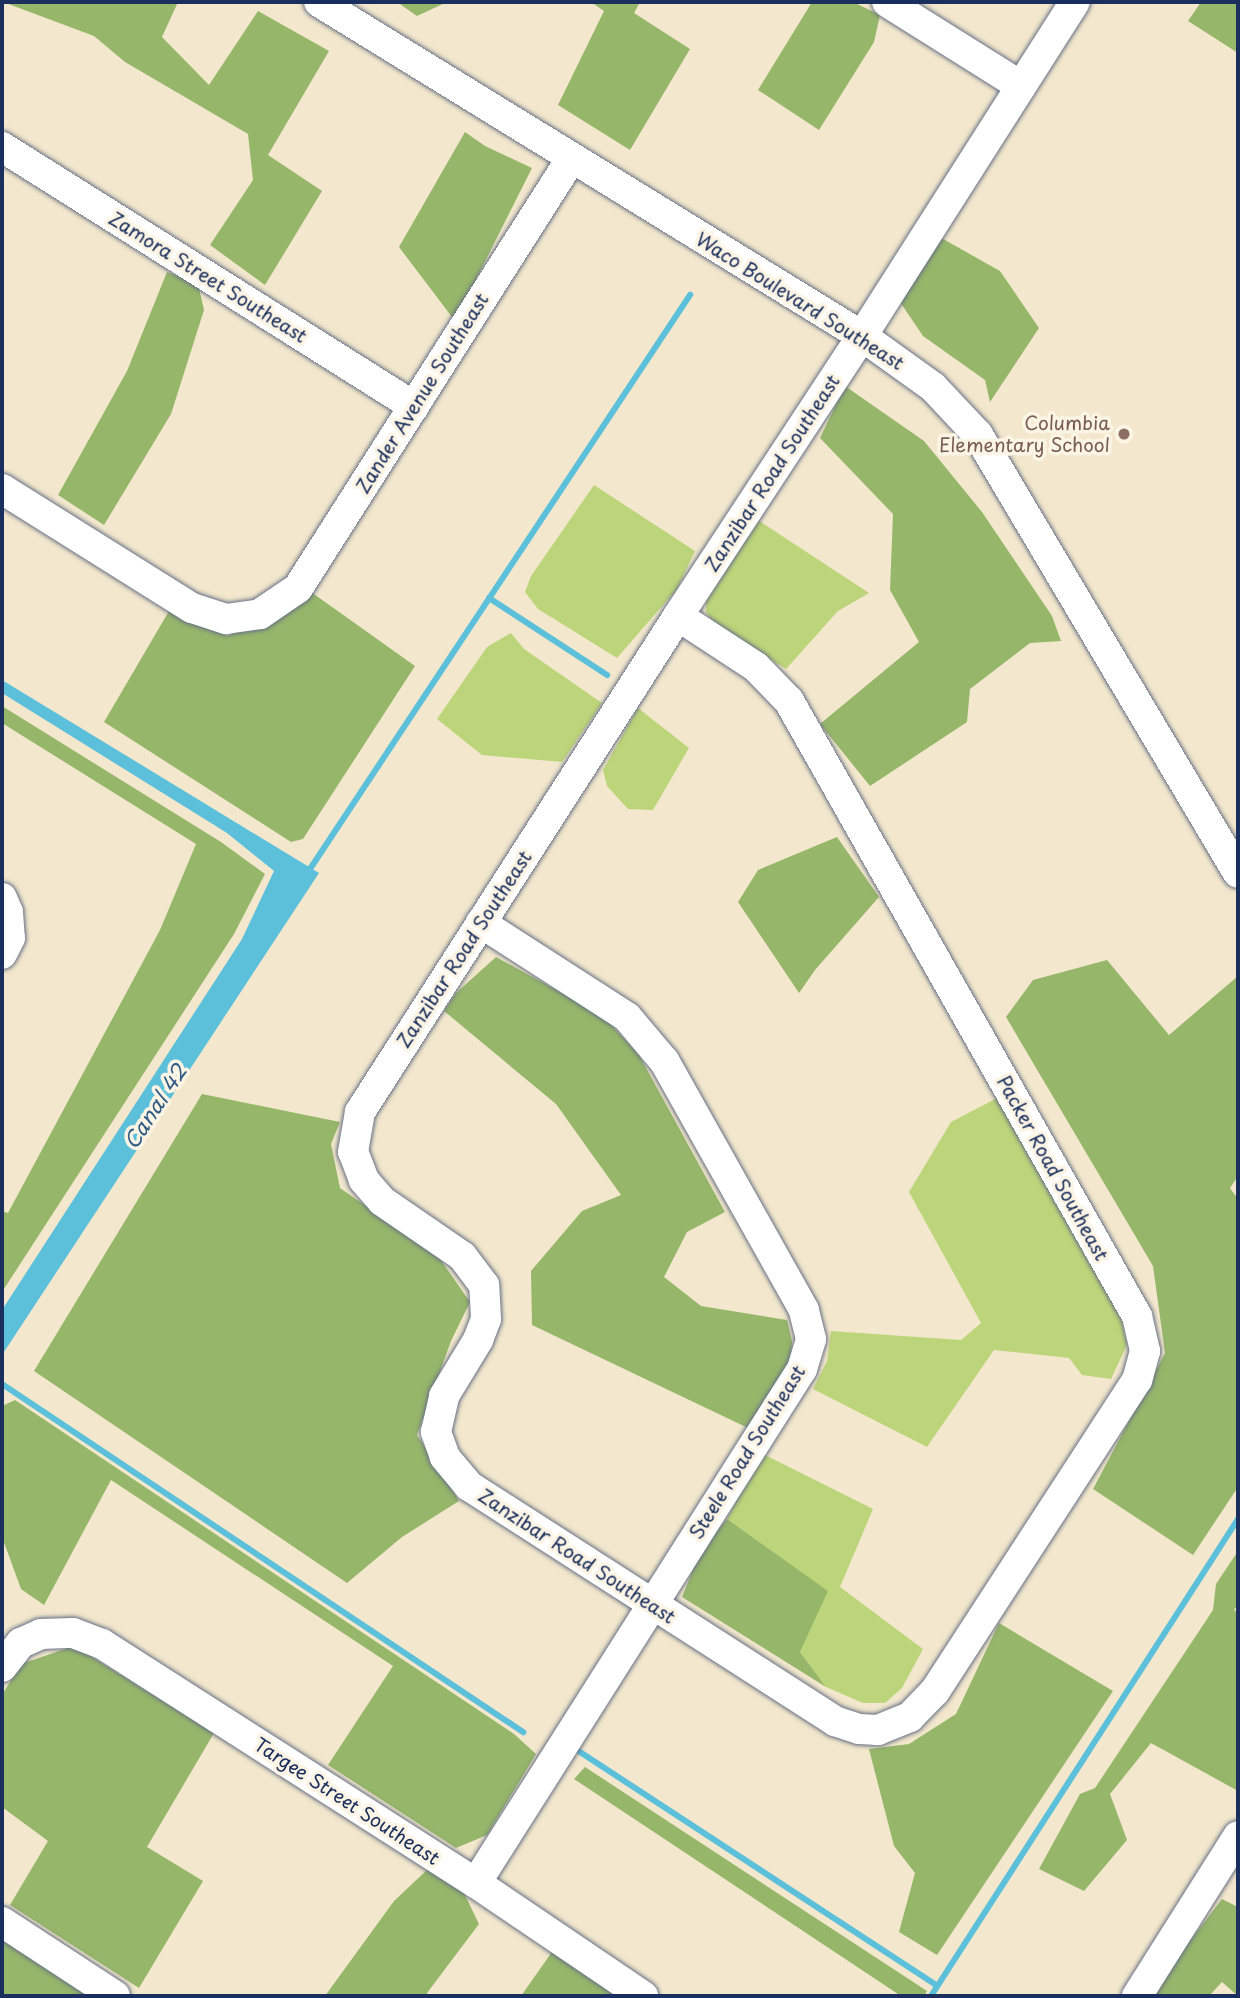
<!DOCTYPE html>
<style>
body{margin:0}
#map{position:relative;width:1240px;height:1998px;overflow:hidden;background:#f3e8cd;font-family:"Playpen Sans",sans-serif}
div>[style]{position:absolute}
.green>*{inset:0;background:#bdd57a}
.forest>*{inset:0;background:#96b66a}
.water>*{inset:0;background:#5dc0db}
.stream>*{height:6px;margin:-3px;padding:0 3px;transform-origin:3px;border-radius:3px;background:#5dc0db}
.roads{filter:drop-shadow(0 0 2px #677085) drop-shadow(0 0 2px #677085)}
.minor>*{height:30px;margin:-15px;padding:0 15px;transform-origin:15px;border-radius:15px;background:#fff}
.dots>*{width:19px;height:19px;translate:-50% -50%;box-sizing:border-box;border:4px solid #fcf5e5;border-radius:50%}
span{translate:-50% -50%;white-space:nowrap;text-align:center;line-height:1.15;-webkit-text-stroke:7px #fcf5e5;paint-order:stroke}
.street-label{font-size:19px;color:#1b2f5e}
.education-label{font-size:19px;color:#785e54}
.right{translate:-100% -50%;text-align:right}
.water-label{font-size:21px;color:#2f5a84;font-style:italic}
.frame{position:absolute;inset:0;border:4px solid #1b2f5e;pointer-events:none}
</style>
<div id="map">
<div class="green">
<div style="clip-path:polygon(594px 485px,695px 551px,677px 589px,617px 658px,538px 609px,525px 592px,531px 576px)"></div>
<div style="clip-path:polygon(758px 520px,869px 593px,838px 611px,786px 669px,715px 624px,706px 612px,706px 589px)"></div>
<div style="clip-path:polygon(511px 633px,524px 649px,602px 703px,562px 762px,482px 755px,437px 719px,487px 647px)"></div>
<div style="clip-path:polygon(638px 708px,689px 748px,653px 810px,628px 809px,607px 786px,603px 770px)"></div>
<div style="clip-path:polygon(997px 1098px,1119px 1306px,1127px 1345px,1111px 1379px,1082px 1375px,1069px 1358px,994px 1350px,927px 1447px,813px 1389px,827px 1361px,831px 1331px,961px 1340px,981px 1323px,909px 1192px,951px 1122px)"></div>
<div style="clip-path:polygon(761px 1453px,873px 1509px,840px 1587px,923px 1649px,902px 1688px,885px 1703px,863px 1703px,826px 1687px,800px 1652px,827px 1591px,727px 1519px)"></div>
</div>
<div class="forest">
<div style="clip-path:polygon(3px 2px,178px 2px,162px 37px,209px 85px,258px 11px,329px 51px,268px 155px,322px 191px,265px 285px,210px 245px,253px 180px,248px 134px,125px 62px,94px 36px)"></div>
<div style="clip-path:polygon(397px 2px,447px 2px,417px 16px)"></div>
<div style="clip-path:polygon(591px 2px,640px 2px,634px 13px,690px 49px,630px 150px,558px 105px,604px 11px)"></div>
<div style="clip-path:polygon(812px 2px,853px 2px,880px 15px,874px 42px,819px 130px,758px 90px)"></div>
<div style="clip-path:polygon(1201px 2px,1238px 2px,1238px 53px,1188px 21px)"></div>
<div style="clip-path:polygon(465px 132px,485px 146px,532px 168px,455px 321px,399px 247px)"></div>
<div style="clip-path:polygon(936px 235px,1000px 271px,1039px 328px,990px 402px,985px 380px,923px 336px,898px 299px)"></div>
<div style="clip-path:polygon(167px 272px,198px 284px,204px 310px,171px 414px,104px 525px,58px 495px,127px 371px)"></div>
<div style="clip-path:polygon(845px 386px,924px 441px,982px 512px,1052px 616px,1061px 641px,1030px 643px,970px 689px,967px 722px,870px 786px,820px 724px,919px 642px,890px 590px,893px 514px,820px 438px)"></div>
<div style="clip-path:polygon(311px 592px,415px 666px,303px 839px,291px 842px,104px 722px,169px 611px,227px 636px,272px 621px)"></div>
<div style="clip-path:polygon(2px 706px,221px 842px,265px 874px,234px 934px,2px 1292px,2px 1211px,8px 1213px,160px 930px,196px 844px,2px 723px)"></div>
<div style="clip-path:polygon(837px 837px,879px 897px,815px 970px,799px 993px,738px 902px,758px 870px)"></div>
<div style="clip-path:polygon(496px 957px,602px 1015px,639px 1055px,725px 1212px,687px 1232px,664px 1277px,701px 1306px,787px 1320px,792px 1341px,791px 1358px,748px 1428px,532px 1325px,531px 1271px,582px 1211px,621px 1195px,556px 1104px,444px 1011px,456px 993px)"></div>
<div style="clip-path:polygon(1107px 960px,1169px 1035px,1238px 976px,1238px 1176px,1230px 1188px,1238px 1199px,1238px 1487px,1193px 1555px,1093px 1489px,1165px 1353px,1153px 1266px,1006px 1017px,1033px 980px)"></div>
<div style="clip-path:polygon(202px 1094px,340px 1122px,331px 1144px,340px 1188px,438px 1256px,470px 1302px,451px 1341px,417px 1435px,459px 1501px,402px 1537px,347px 1583px,34px 1371px)"></div>
<div style="clip-path:polygon(15px 1400px,514px 1734px,536px 1754px,487px 1835px,456px 1848px,328px 1765px,393px 1666px,111px 1480px,44px 1605px,21px 1589px,2px 1537px,2px 1406px)"></div>
<div style="clip-path:polygon(727px 1519px,828px 1591px,800px 1652px,826px 1687px,682px 1597px,701px 1550px)"></div>
<div style="clip-path:polygon(1238px 1551px,1238px 1604px,1234px 1610px,1238px 1613px,1238px 1791px,1151px 1743px,1110px 1794px,1127px 1840px,1084px 1891px,1039px 1869px,1080px 1794px,1095px 1788px,1213px 1610px,1216px 1584px)"></div>
<div style="clip-path:polygon(999px 1623px,1113px 1691px,937px 1955px,899px 1932px,915px 1873px,894px 1846px,869px 1749px,909px 1744px,956px 1714px)"></div>
<div style="clip-path:polygon(74px 1646px,214px 1733px,147px 1847px,203px 1881px,139px 1988px,10px 1905px,48px 1841px,2px 1807px,2px 1695px,21px 1664px)"></div>
<div style="clip-path:polygon(585px 1767px,927px 1991px,924px 1996px,901px 1996px,574px 1779px)"></div>
<div style="clip-path:polygon(428px 1869px,462px 1889px,479px 1924px,427px 1993px,429px 1996px,325px 1996px,394px 1901px)"></div>
<div style="clip-path:polygon(1222px 1899px,1238px 1907px,1238px 1996px,1222px 1982px,1209px 1996px,1148px 1996px)"></div>
<div style="clip-path:polygon(2px 1936px,89px 1996px,2px 1996px)"></div>
<div style="clip-path:polygon(554px 1949px,615px 1996px,521px 1996px)"></div>
</div>
<div class="water">
<div style="clip-path:polygon(2px 680px,319px 873px,2px 1355px,2px 1310px,242px 939px,274px 871px,227px 833px,2px 693px)"></div>
</div>
<div class="stream">
<div style="left:489px;top:598px;width:141px;rotate:33.1deg"></div>
<div style="left:306px;top:875px;width:696px;rotate:-56.49deg"></div>
<div style="left:2px;top:1384px;width:627px;rotate:33.74deg"></div>
<div style="left:580px;top:1752px;width:427px;rotate:33.2deg"></div>
<div style="left:931px;top:1996px;width:567px;rotate:-57.23deg"></div>
</div>
<div class="roads">
<div class="minor">
<div style="left:319px;top:2px;width:637px;rotate:31.6deg"></div>
<div style="left:862px;top:336px;width:87px;rotate:35.7deg"></div>
<div style="left:933px;top:387px;width:66px;rotate:46.8deg"></div>
<div style="left:978px;top:435px;width:509px;rotate:59.31deg"></div>
<div style="left:887px;top:2px;width:158px;rotate:32.1deg"></div>
<div style="left:2px;top:147px;width:487px;rotate:32.2deg"></div>
<div style="left:2px;top:489px;width:224px;rotate:32.1deg"></div>
<div style="left:192px;top:608px;width:36px;rotate:18deg"></div>
<div style="left:226px;top:619px;width:34px;rotate:-8deg"></div>
<div style="left:260px;top:614px;width:46px;rotate:-34.4deg"></div>
<div style="left:298px;top:588px;width:508px;rotate:-57.53deg"></div>
<div style="left:678px;top:616px;width:93px;rotate:33.2deg"></div>
<div style="left:756px;top:667px;width:47px;rotate:45.9deg"></div>
<div style="left:789px;top:701px;width:707px;rotate:60.5deg"></div>
<div style="left:1137px;top:1316px;width:36px;rotate:77deg"></div>
<div style="left:1145px;top:1351px;width:30px;rotate:105deg"></div>
<div style="left:1137px;top:1380px;width:371px;rotate:123deg"></div>
<div style="left:935px;top:1691px;width:36px;rotate:134deg"></div>
<div style="left:910px;top:1717px;width:35px;rotate:158deg"></div>
<div style="left:878px;top:1730px;width:19px;rotate:-177deg"></div>
<div style="left:859px;top:1729px;width:25px;rotate:-162deg"></div>
<div style="left:835px;top:1721px;width:435px;rotate:-147.3deg"></div>
<div style="left:469px;top:1486px;width:38px;rotate:-130deg"></div>
<div style="left:445px;top:1457px;width:27px;rotate:-110deg"></div>
<div style="left:436px;top:1432px;width:37px;rotate:-77deg"></div>
<div style="left:444px;top:1396px;width:66px;rotate:-58.7deg"></div>
<div style="left:478px;top:1340px;width:22px;rotate:-69deg"></div>
<div style="left:486px;top:1319px;width:34px;rotate:-93deg"></div>
<div style="left:484px;top:1285px;width:36px;rotate:-127deg"></div>
<div style="left:462px;top:1256px;width:97px;rotate:-145.5deg"></div>
<div style="left:382px;top:1201px;width:28px;rotate:-131deg"></div>
<div style="left:364px;top:1180px;width:30px;rotate:-111deg"></div>
<div style="left:353px;top:1152px;width:41px;rotate:-80.1deg"></div>
<div style="left:360px;top:1112px;width:589px;rotate:-57.33deg"></div>
<div style="left:678px;top:616px;width:335px;rotate:-56.7deg"></div>
<div style="left:862px;top:336px;width:396px;rotate:-57.5deg"></div>
<div style="left:2px;top:898px;width:15px;rotate:67deg"></div>
<div style="left:8px;top:912px;width:26px;rotate:86deg"></div>
<div style="left:10px;top:938px;width:18px;rotate:117deg"></div>
<div style="left:2px;top:1667px;width:31px;rotate:-52deg"></div>
<div style="left:21px;top:1643px;width:22px;rotate:-24deg"></div>
<div style="left:41px;top:1634px;width:32px;rotate:-2deg"></div>
<div style="left:73px;top:1633px;width:31px;rotate:21deg"></div>
<div style="left:102px;top:1644px;width:444px;rotate:32.6deg"></div>
<div style="left:476px;top:1883px;width:202px;rotate:34.1deg"></div>
<div style="left:476px;top:1883px;width:609px;rotate:-57.62deg"></div>
<div style="left:802px;top:1369px;width:31px;rotate:-73deg"></div>
<div style="left:811px;top:1339px;width:30px;rotate:-104deg"></div>
<div style="left:804px;top:1310px;width:286px;rotate:-119.3deg"></div>
<div style="left:664px;top:1061px;width:57px;rotate:-130.1deg"></div>
<div style="left:627px;top:1017px;width:174px;rotate:-147.2deg"></div>
<div style="left:2px;top:1922px;width:135px;rotate:33.2deg"></div>
<div style="left:1137px;top:1996px;width:189px;rotate:-57.7deg"></div>
</div>
</div>
<div class="dots">
<div style="left:1124px;top:434px;background:#8d6e63"></div>
</div>
<div class="street-label">
<span style="left:208px;top:277px;rotate:32deg">Zamora Street Southeast</span>
<span style="left:800px;top:301px;rotate:32deg">Waco Boulevard Southeast</span>
<span style="left:422px;top:393px;rotate:-58deg">Zander Avenue Southeast</span>
<span style="left:772px;top:473px;rotate:-57deg">Zanzibar Road Southeast</span>
<span style="left:464px;top:949px;rotate:-57deg">Zanzibar Road Southeast</span>
<span style="left:1053px;top:1168px;rotate:61deg">Packer Road Southeast</span>
<span style="left:747px;top:1452px;rotate:-58deg">Steele Road Southeast</span>
<span style="left:577px;top:1556px;rotate:33deg">Zanzibar Road Southeast</span>
<span style="left:347px;top:1801px;rotate:33deg">Targee Street Southeast</span>
</div>
<div class="education-label">
<span class="right" style="left:1110px;top:434px">Columbia<br>Elementary School</span>
</div>
<div class="water-label">
<span style="left:154px;top:1106px;rotate:-57deg">Canal 42</span>
</div>
<div class="frame"></div>
</div>
